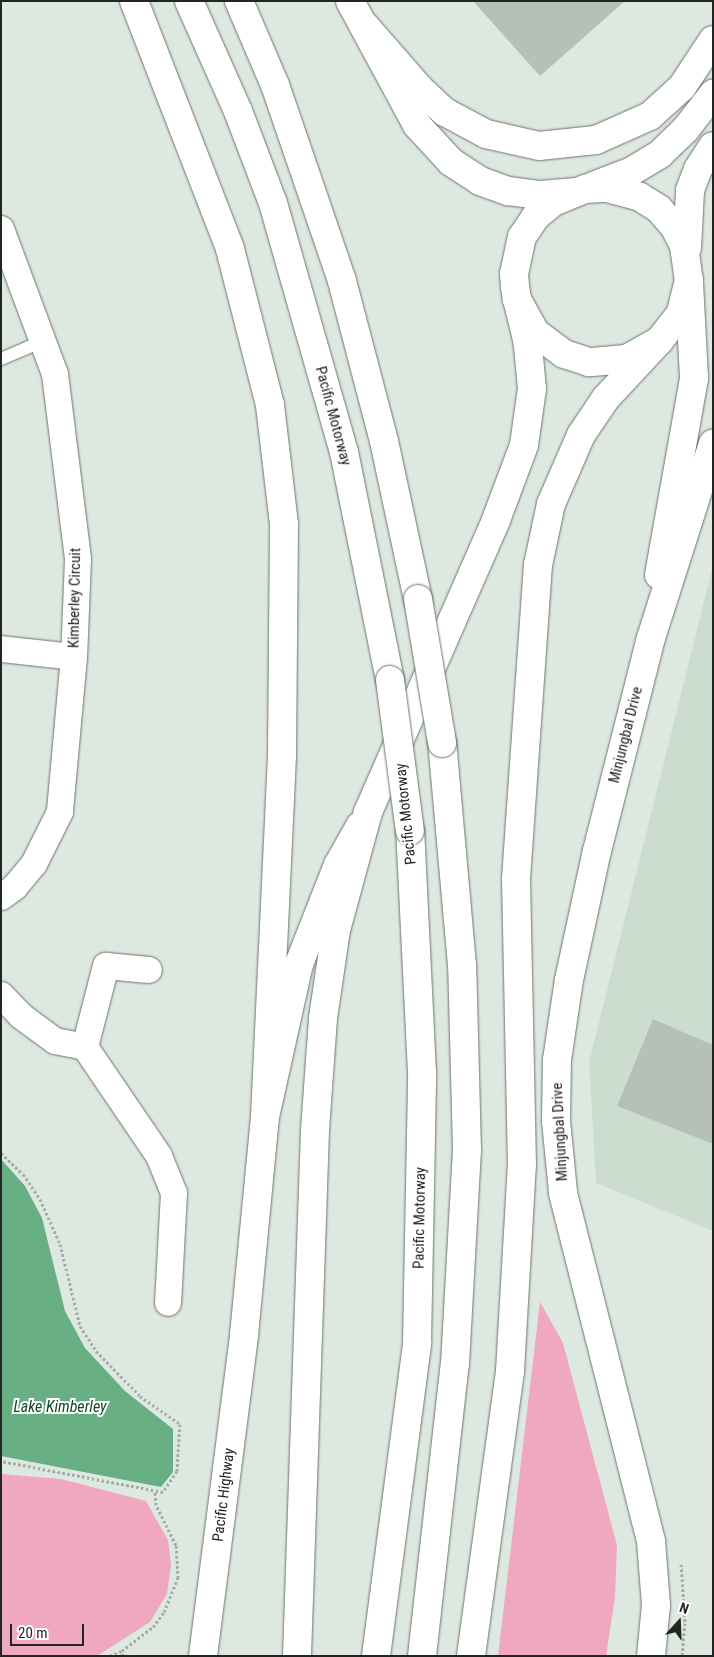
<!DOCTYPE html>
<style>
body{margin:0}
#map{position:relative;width:714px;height:1657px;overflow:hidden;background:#dde8e0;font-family:"Roboto Condensed",sans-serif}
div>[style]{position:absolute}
.built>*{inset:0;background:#ccddd0}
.green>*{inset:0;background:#f0a8c1}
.water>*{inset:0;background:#68af84}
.building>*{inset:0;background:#b5c0b9}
.path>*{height:3px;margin-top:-1.5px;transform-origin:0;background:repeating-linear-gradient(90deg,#a3aca5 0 2.5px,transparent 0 5px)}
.roads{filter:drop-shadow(0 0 1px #6b746e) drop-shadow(0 0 1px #6b746e)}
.service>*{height:12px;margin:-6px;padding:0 6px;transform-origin:6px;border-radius:6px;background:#fff}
.minor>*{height:26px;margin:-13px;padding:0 13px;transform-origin:13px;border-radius:13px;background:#fff}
.tertiary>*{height:28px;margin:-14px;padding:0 14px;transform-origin:14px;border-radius:14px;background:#fff}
.secondary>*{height:28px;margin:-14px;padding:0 14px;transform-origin:14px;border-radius:14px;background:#fff}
.motorway>*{height:28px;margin:-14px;padding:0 14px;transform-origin:14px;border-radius:14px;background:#fff}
.bridges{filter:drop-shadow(0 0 1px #6b746e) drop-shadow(0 0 1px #6b746e)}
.motorway-bridge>*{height:28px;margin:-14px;padding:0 14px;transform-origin:14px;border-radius:14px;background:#fff}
span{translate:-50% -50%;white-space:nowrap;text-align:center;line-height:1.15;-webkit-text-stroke:4px #fff;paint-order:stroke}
.street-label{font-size:15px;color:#222623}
.water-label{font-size:16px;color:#10482b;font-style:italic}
.frame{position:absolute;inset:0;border:2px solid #222623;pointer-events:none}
.north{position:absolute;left:654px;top:1597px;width:50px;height:50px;-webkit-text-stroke:4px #fff;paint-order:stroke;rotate:20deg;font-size:14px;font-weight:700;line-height:20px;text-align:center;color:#222623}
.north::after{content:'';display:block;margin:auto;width:18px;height:22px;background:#222623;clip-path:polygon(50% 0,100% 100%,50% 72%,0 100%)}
.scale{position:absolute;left:10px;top:1624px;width:74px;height:22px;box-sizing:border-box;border:2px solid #222623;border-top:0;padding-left:6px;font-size:15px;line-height:18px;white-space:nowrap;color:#222623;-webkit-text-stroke:4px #fff;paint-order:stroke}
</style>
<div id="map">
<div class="built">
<div style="clip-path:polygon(713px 565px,713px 1231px,596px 1183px,589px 1062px)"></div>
</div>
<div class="green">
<div style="clip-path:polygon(540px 1302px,563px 1343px,617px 1545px,615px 1597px,606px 1656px,498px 1656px)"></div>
<div style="clip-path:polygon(1px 1474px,61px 1479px,146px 1501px,168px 1540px,171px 1565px,167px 1594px,150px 1622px,97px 1656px,1px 1656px)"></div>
</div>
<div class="water">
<div style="clip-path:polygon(1px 1159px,25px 1186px,42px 1218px,65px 1311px,85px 1348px,125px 1391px,173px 1429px,173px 1472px,161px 1487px,1px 1456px)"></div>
</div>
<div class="building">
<div style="clip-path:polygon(473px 1px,625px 1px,540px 76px)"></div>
<div style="clip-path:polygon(653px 1019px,713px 1045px,713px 1144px,617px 1106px)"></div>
</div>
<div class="path">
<div style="left:1px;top:1153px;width:30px;rotate:44deg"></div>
<div style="left:23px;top:1174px;width:30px;rotate:56deg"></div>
<div style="left:40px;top:1199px;width:49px;rotate:66deg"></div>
<div style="left:60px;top:1244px;width:84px;rotate:76.3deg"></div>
<div style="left:80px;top:1326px;width:30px;rotate:57deg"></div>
<div style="left:96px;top:1351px;width:63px;rotate:45.6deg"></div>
<div style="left:140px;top:1396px;width:49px;rotate:35deg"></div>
<div style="left:180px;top:1424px;width:47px;rotate:93.7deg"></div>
<div style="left:177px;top:1471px;width:25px;rotate:124deg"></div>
<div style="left:163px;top:1492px;width:165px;rotate:-169.2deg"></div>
<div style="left:681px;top:1564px;width:59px;rotate:86.1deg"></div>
<div style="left:685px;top:1623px;width:33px;rotate:95deg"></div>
<div style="left:110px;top:1656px;width:13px;rotate:-23deg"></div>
<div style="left:123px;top:1656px;width:5px;rotate:-101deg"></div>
<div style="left:122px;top:1651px;width:39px;rotate:-38deg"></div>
<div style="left:153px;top:1627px;width:19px;rotate:-54deg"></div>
<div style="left:164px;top:1612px;width:37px;rotate:-68deg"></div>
<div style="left:178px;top:1578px;width:33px;rotate:-93deg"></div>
<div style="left:176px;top:1545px;width:45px;rotate:-116.6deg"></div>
<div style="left:156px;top:1505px;width:14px;rotate:-94deg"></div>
</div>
<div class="roads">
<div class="service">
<div style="left:1px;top:359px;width:46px;rotate:-23.2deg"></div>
</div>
<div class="minor">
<div style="left:1px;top:229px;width:155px;rotate:69.6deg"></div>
<div style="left:55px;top:374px;width:186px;rotate:82.9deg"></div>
<div style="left:78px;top:559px;width:98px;rotate:92.3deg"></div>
<div style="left:74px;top:657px;width:156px;rotate:95.2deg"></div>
<div style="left:60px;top:812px;width:58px;rotate:116.6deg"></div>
<div style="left:34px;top:864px;width:30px;rotate:130deg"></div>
<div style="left:15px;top:887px;width:17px;rotate:144deg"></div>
<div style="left:1px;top:649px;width:73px;rotate:6.3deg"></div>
<div style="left:1px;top:995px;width:29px;rotate:46deg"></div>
<div style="left:21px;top:1016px;width:42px;rotate:36.3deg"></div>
<div style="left:55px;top:1041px;width:31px;rotate:11deg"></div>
<div style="left:85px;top:1047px;width:84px;rotate:-75.5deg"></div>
<div style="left:106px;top:966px;width:43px;rotate:5.3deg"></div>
<div style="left:85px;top:1047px;width:132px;rotate:55.8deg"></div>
<div style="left:159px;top:1156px;width:40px;rotate:68deg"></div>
<div style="left:174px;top:1193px;width:110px;rotate:93.1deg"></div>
</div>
<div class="tertiary">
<div style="left:659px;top:575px;width:200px;rotate:-79.9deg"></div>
<div style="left:694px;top:378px;width:97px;rotate:-93deg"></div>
<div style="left:203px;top:1656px;width:324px;rotate:-82.7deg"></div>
<div style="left:244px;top:1335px;width:219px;rotate:-84.5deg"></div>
<div style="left:265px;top:1117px;width:157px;rotate:-77.5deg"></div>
<div style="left:299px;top:964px;width:106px;rotate:-68.5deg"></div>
<div style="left:338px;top:865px;width:45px;rotate:-60.6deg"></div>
<div style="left:651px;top:1656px;width:51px;rotate:-84.4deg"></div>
<div style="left:656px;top:1605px;width:64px;rotate:-94.5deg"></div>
<div style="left:651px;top:1541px;width:360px;rotate:-104.2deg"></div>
<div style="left:563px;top:1192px;width:71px;rotate:-95.6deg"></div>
<div style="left:556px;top:1121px;width:61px;rotate:-89.1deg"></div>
<div style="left:557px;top:1060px;width:81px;rotate:-81.5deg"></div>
<div style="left:569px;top:980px;width:132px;rotate:-77.8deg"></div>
<div style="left:597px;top:851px;width:220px;rotate:-75.8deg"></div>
<div style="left:651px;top:638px;width:204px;rotate:-72.3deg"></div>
</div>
<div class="secondary">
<div style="left:593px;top:186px;width:42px;rotate:-21deg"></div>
<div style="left:632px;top:171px;width:33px;rotate:-31deg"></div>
<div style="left:660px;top:154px;width:35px;rotate:-44deg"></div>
<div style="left:685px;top:130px;width:46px;rotate:-52.1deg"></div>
<div style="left:687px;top:248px;width:58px;rotate:-87deg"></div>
<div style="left:690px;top:190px;width:22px;rotate:-69deg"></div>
<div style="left:698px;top:169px;width:27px;rotate:-57deg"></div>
<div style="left:368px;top:812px;width:319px;rotate:-66.3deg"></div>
<div style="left:496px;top:520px;width:80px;rotate:-69.5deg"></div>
<div style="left:524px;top:445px;width:57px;rotate:-81.9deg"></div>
<div style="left:532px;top:389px;width:43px;rotate:-95.3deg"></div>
<div style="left:528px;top:346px;width:11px;rotate:-100deg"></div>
<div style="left:526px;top:335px;width:37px;rotate:-104deg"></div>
<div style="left:517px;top:299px;width:13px;rotate:-99deg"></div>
<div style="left:515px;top:286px;width:12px;rotate:-95deg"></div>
<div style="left:514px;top:274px;width:38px;rotate:-78deg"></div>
<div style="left:522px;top:237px;width:25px;rotate:-56deg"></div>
<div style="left:536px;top:216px;width:22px;rotate:-39deg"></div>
<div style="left:553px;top:202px;width:35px;rotate:-22deg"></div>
<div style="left:585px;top:189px;width:22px;rotate:-3deg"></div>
<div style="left:607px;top:188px;width:34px;rotate:15deg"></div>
<div style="left:640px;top:197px;width:22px;rotate:32deg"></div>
<div style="left:659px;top:209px;width:23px;rotate:49deg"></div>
<div style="left:674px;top:226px;width:22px;rotate:63deg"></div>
<div style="left:684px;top:246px;width:34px;rotate:82deg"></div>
<div style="left:689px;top:280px;width:34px;rotate:104deg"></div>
<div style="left:681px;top:313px;width:36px;rotate:128deg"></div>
<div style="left:659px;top:341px;width:38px;rotate:151deg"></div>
<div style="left:626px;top:359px;width:37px;rotate:175deg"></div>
<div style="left:589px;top:362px;width:26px;rotate:-162deg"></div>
<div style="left:564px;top:354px;width:36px;rotate:-143deg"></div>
<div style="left:535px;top:332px;width:38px;rotate:-119deg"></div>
</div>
<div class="motorway">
<div style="left:134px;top:1px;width:266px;rotate:68.8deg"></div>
<div style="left:230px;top:249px;width:161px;rotate:75.6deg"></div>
<div style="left:270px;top:405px;width:121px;rotate:83.3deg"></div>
<div style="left:284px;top:525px;width:231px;rotate:90.5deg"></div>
<div style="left:282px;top:756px;width:361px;rotate:92.7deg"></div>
<div style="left:189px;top:1px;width:120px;rotate:66deg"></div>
<div style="left:238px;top:111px;width:98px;rotate:69.2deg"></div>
<div style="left:273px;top:203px;width:259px;rotate:74.1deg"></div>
<div style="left:344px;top:452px;width:233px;rotate:78.6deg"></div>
<div style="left:239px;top:1px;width:91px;rotate:66.8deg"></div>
<div style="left:275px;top:85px;width:207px;rotate:71.1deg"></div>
<div style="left:342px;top:281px;width:165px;rotate:75.3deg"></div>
<div style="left:384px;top:441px;width:162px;rotate:77.9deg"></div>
<div style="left:350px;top:1px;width:141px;rotate:61.6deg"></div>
<div style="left:417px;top:125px;width:50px;rotate:47.4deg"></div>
<div style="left:451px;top:162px;width:35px;rotate:33deg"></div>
<div style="left:480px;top:181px;width:30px;rotate:20deg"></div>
<div style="left:508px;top:191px;width:33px;rotate:7deg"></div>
<div style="left:541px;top:195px;width:33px;rotate:-5deg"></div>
<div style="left:365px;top:26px;width:84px;rotate:48.9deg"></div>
<div style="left:420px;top:89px;width:34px;rotate:43deg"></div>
<div style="left:445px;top:112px;width:47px;rotate:28.2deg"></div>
<div style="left:486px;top:134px;width:54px;rotate:12.8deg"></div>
<div style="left:539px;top:146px;width:57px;rotate:-6deg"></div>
<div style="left:596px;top:140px;width:59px;rotate:-24deg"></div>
<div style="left:650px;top:116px;width:43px;rotate:-42.2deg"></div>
<div style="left:682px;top:87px;width:56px;rotate:-56.6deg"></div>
<div style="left:297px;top:1656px;width:526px;rotate:-88.04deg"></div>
<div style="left:315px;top:1130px;width:112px;rotate:-85.9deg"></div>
<div style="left:323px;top:1018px;width:89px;rotate:-81.6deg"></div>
<div style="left:336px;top:930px;width:122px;rotate:-74.8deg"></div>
<div style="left:376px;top:1656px;width:316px;rotate:-82.5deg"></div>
<div style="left:417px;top:1343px;width:270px;rotate:-88.9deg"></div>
<div style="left:422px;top:1073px;width:242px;rotate:-92.8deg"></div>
<div style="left:422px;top:1656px;width:294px;rotate:-83.6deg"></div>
<div style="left:455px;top:1364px;width:214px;rotate:-86.8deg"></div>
<div style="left:467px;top:1150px;width:185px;rotate:-91.5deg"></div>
<div style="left:462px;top:965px;width:223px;rotate:-95.1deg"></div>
<div style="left:471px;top:1656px;width:288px;rotate:-82.2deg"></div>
<div style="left:510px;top:1371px;width:206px;rotate:-86.7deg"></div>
<div style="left:522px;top:1165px;width:286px;rotate:-91.2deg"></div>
<div style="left:516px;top:879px;width:315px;rotate:-86deg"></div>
<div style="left:538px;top:565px;width:62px;rotate:-78deg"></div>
<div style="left:551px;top:504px;width:75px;rotate:-66.5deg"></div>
<div style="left:581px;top:435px;width:45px;rotate:-56deg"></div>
<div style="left:606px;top:398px;width:78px;rotate:-47.1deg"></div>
</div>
</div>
<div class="bridges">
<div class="motorway-bridge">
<div style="left:418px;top:599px;width:146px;rotate:80.5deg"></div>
<div style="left:390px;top:680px;width:152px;rotate:82.5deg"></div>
</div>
</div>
<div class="street-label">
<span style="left:333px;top:416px;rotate:75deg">Pacific Motorway</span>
<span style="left:75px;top:598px;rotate:-89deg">Kimberley Circuit</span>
<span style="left:626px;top:735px;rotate:-76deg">Minjungbal Drive</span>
<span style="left:406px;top:814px;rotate:-96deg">Pacific Motorway</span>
<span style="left:560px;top:1132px;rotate:-93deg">Minjungbal Drive</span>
<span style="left:420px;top:1218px;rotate:-89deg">Pacific Motorway</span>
<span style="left:224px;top:1495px;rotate:-83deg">Pacific Highway</span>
</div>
<div class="water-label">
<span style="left:60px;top:1407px">Lake Kimberley</span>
</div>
<div class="frame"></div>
<div class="north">N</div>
<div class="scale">20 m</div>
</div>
